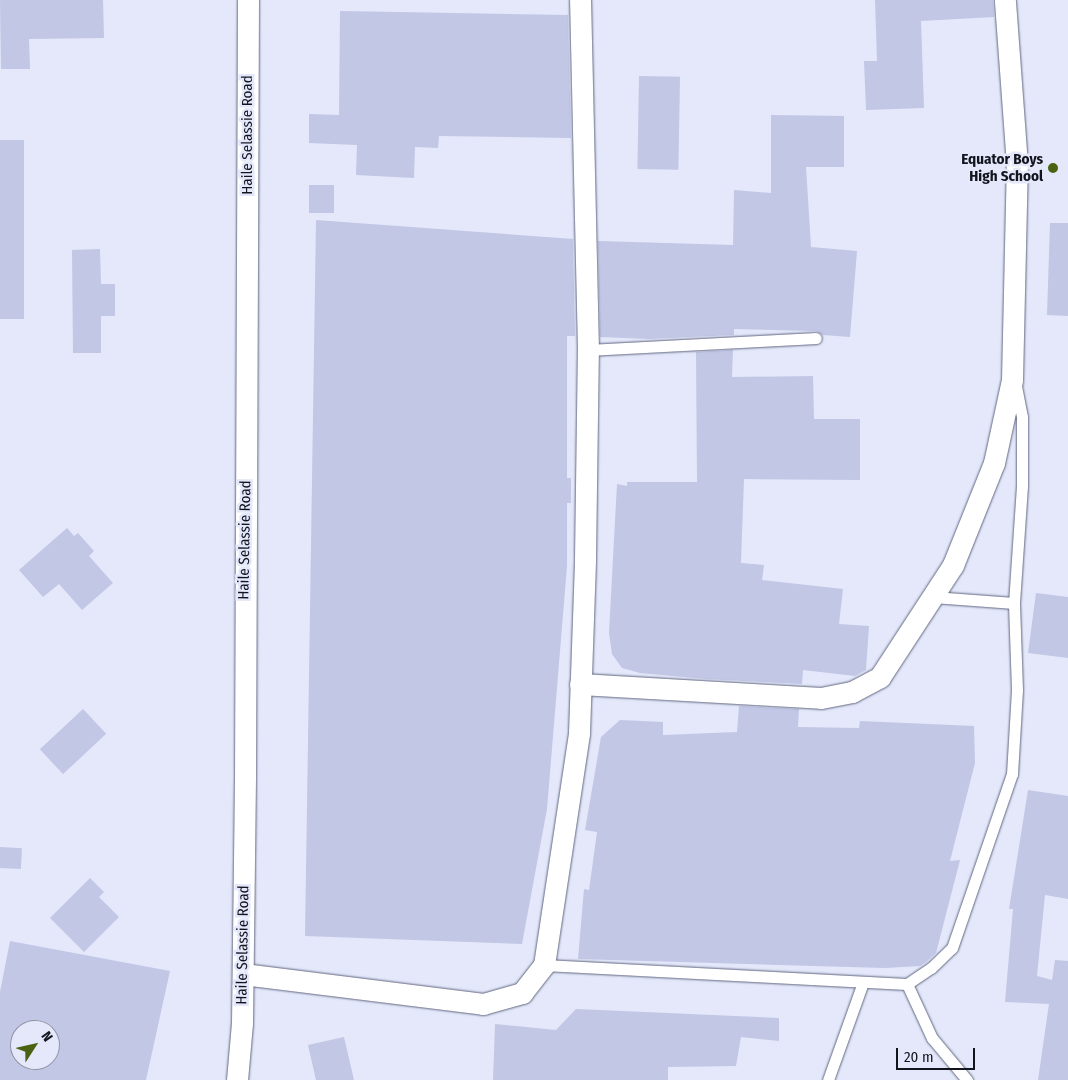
<!DOCTYPE html>
<style>
body{margin:0}
#map{position:relative;width:1068px;height:1080px;overflow:hidden;background:#e4e8fa;font-family:"Fira Sans Condensed",sans-serif}
div>[style]{position:absolute}
.building>*{inset:0;background:#c1c7e5;transform-origin:0 0}
.roads{filter:drop-shadow(0 0 1px #616781) drop-shadow(0 0 1px #616781)}
.lane>*{height:11px;margin:-5.5px;padding:0 5.5px;transform-origin:5.5px;border-radius:5.5px;background:#fff}
.street>*{height:21px;margin:-10.5px;padding:0 10.5px;transform-origin:10.5px;border-radius:10.5px;background:#fff}
.dots>*{width:14px;height:14px;translate:-50% -50%;box-sizing:border-box;border:2px solid #e4e8fa;border-radius:50%}
span{translate:-50% -50%;white-space:nowrap;text-align:center;line-height:1.15;-webkit-text-stroke:5px #e4e8fa;paint-order:stroke}
.street-label{font-size:15px;color:#12141e}
.poi-label{font-size:15px;color:#12141e;font-weight:700}
.right{translate:-100% -50%;text-align:right}
.north{position:absolute;left:10px;top:1020px;width:50px;height:50px;box-sizing:border-box;background:#e4e8fa;border:1px solid #9093a2;border-radius:50%;rotate:55deg;font-size:14px;font-weight:700;line-height:20px;text-align:center;color:#12141e}
.north::after{content:'';display:block;margin:auto;width:18px;height:22px;background:#4a6211;clip-path:polygon(50% 0,100% 100%,50% 72%,0 100%)}
.scale{position:absolute;left:896px;top:1048px;width:79px;height:22px;box-sizing:border-box;border:2px solid #12141e;border-top:0;padding-left:6px;font-size:15px;line-height:18px;white-space:nowrap;color:#12141e;-webkit-text-stroke:4px #e4e8fa;paint-order:stroke}
</style>
<div id="map">
<div class="building">
<div style="clip-path:polygon(0 0,103px 0,104px 38px,29px 39px,30px 69px,1px 69px)"></div>
<div style="clip-path:polygon(875px 0,993px 0,994px 17px,921px 21px,924px 108px,866px 110px,864px 61px,877px 61px)"></div>
<div style="clip-path:polygon(340px 11px,568px 15px,571px 138px,439px 136px,438px 148px,415px 147px,414px 178px,356px 175px,357px 145px,309px 143px,309px 114px,339px 115px)"></div>
<div style="left:639px;top:76px;width:41px;height:93px;rotate:1deg"></div>
<div style="clip-path:polygon(771px 115px,844px 116px,844px 167px,806px 167px,811px 247px,857px 251px,850px 337px,823px 335px,816px 331px,734px 329px,734px 335px,649px 339px,600px 337px,598px 241px,733px 245px,734px 190px,771px 193px)"></div>
<div style="left:0;top:140px;width:24px;height:179px"></div>
<div style="left:309px;top:185px;width:25px;height:28px"></div>
<div style="clip-path:polygon(316px 220px,573px 239px,575px 336px,567px 336px,567px 478px,571px 478px,571px 503px,567px 503px,567px 566px,547px 809px,522px 944px,305px 936px)"></div>
<div style="clip-path:polygon(1050px 223px,1068px 223px,1068px 316px,1047px 315px)"></div>
<div style="clip-path:polygon(100px 249px,101px 284px,115px 284px,115px 316px,101px 316px,101px 353px,73px 353px,72px 250px)"></div>
<div style="clip-path:polygon(733px 350px,732px 377px,813px 376px,814px 419px,860px 419px,860px 480px,744px 479px,741px 563px,764px 565px,762px 580px,843px 589px,839px 624px,869px 626px,866px 670px,855px 676px,803px 670px,802px 684px,705px 679px,640px 673px,622px 668px,612px 654px,609px 633px,617px 484px,627px 486px,627px 482px,697px 482px,696px 352px)"></div>
<div style="clip-path:polygon(67px 528px,74px 536px,78px 533px,94px 551px,89px 556px,113px 583px,82px 610px,59px 584px,43px 597px,19px 570px)"></div>
<div style="clip-path:polygon(1036px 593px,1068px 597px,1068px 658px,1028px 653px)"></div>
<div style="clip-path:polygon(739px 706px,799px 709px,798px 727px,859px 728px,860px 721px,974px 726px,975px 763px,950px 861px,960px 860px,936px 953px,926px 962px,920px 966px,885px 968px,578px 959px,584px 889px,589px 890px,597px 832px,585px 830px,601px 737px,620px 720px,663px 722px,663px 735px,737px 732px)"></div>
<div style="left:83px;top:709px;width:34px;height:59px;rotate:47deg"></div>
<div style="clip-path:polygon(1028px 790px,1068px 796px,1068px 899px,1045px 895px,1037px 976px,1052px 980px,1055px 960px,1068px 961px,1068px 1080px,1038px 1080px,1049px 1004px,1005px 1002px,1013px 909px,1009px 909px)"></div>
<div style="left:0;top:847px;width:22px;height:21px;rotate:3deg"></div>
<div style="clip-path:polygon(90px 878px,104px 892px,99px 897px,119px 917px,84px 952px,50px 918px)"></div>
<div style="clip-path:polygon(evenodd,10px 941px,170px 971px,146px 1080px,0 1080px,0 992px,10px 941px,20px 1030px,50px 1030px,50px 1060px,20px 1060px,20px 1030px)"></div>
<div style="clip-path:polygon(576px 1009px,779px 1018px,779px 1041px,741px 1037px,736px 1066px,668px 1067px,668px 1080px,493px 1080px,495px 1024px,556px 1030px)"></div>
<div style="clip-path:polygon(344px 1037px,354px 1080px,316px 1080px,308px 1045px)"></div>
</div>
<div class="roads">
<div class="lane">
<div style="left:588px;top:350px;width:228px;rotate:-3deg"></div>
<div style="left:933px;top:597px;width:81px;rotate:4.2deg"></div>
<div style="left:1014px;top:603px;width:117px;rotate:-86.1deg"></div>
<div style="left:1022px;top:486px;width:69px;rotate:-90deg"></div>
<div style="left:1022px;top:417px;width:33px;rotate:-101deg"></div>
<div style="left:544px;top:965px;width:363px;rotate:3deg"></div>
<div style="left:907px;top:984px;width:29px;rotate:-34deg"></div>
<div style="left:931px;top:968px;width:29px;rotate:-44deg"></div>
<div style="left:952px;top:948px;width:184px;rotate:-71deg"></div>
<div style="left:1012px;top:774px;width:84px;rotate:-86.6deg"></div>
<div style="left:1017px;top:690px;width:87px;rotate:-92deg"></div>
<div style="left:907px;top:984px;width:60px;rotate:65.2deg"></div>
<div style="left:932px;top:1038px;width:55px;rotate:50.2deg"></div>
<div style="left:828px;top:1080px;width:104px;rotate:-70.3deg"></div>
</div>
<div class="street">
<div style="left:580px;top:684px;width:241px;rotate:3.3deg"></div>
<div style="left:821px;top:698px;width:32px;rotate:-11deg"></div>
<div style="left:852px;top:692px;width:32px;rotate:-28deg"></div>
<div style="left:880px;top:677px;width:134px;rotate:-56.9deg"></div>
<div style="left:953px;top:565px;width:110px;rotate:-68.1deg"></div>
<div style="left:994px;top:463px;width:85px;rotate:-77.8deg"></div>
<div style="left:1012px;top:380px;width:215px;rotate:-88.7deg"></div>
<div style="left:1017px;top:165px;width:165px;rotate:-94.2deg"></div>
<div style="left:243px;top:974px;width:242px;rotate:7.1deg"></div>
<div style="left:483px;top:1004px;width:41px;rotate:-15.8deg"></div>
<div style="left:522px;top:993px;width:36px;rotate:-52deg"></div>
<div style="left:544px;top:965px;width:235px;rotate:-81.4deg"></div>
<div style="left:579px;top:733px;width:175px;rotate:-88deg"></div>
<div style="left:585px;top:558px;width:208px;rotate:-89.2deg"></div>
<div style="left:588px;top:350px;width:350px;rotate:-91.3deg"></div>
<div style="left:237px;top:1080px;width:57px;rotate:-85deg"></div>
<div style="left:242px;top:1023px;width:245px;rotate:-89.3deg"></div>
<div style="left:245px;top:778px;width:778px;rotate:-89.78deg"></div>
</div>
</div>
<div class="dots">
<div style="left:1053px;top:168px;background:#4a6211"></div>
</div>
<div class="street-label">
<span style="left:248px;top:135px;rotate:-90deg">Haile Selassie Road</span>
<span style="left:245px;top:540px;rotate:-89deg">Haile Selassie Road</span>
<span style="left:243px;top:945px;rotate:-89deg">Haile Selassie Road</span>
</div>
<div class="poi-label">
<span class="right" style="left:1043px;top:168px">Equator Boys<br>High School</span>
</div>
<div class="north">N</div>
<div class="scale">20 m</div>
</div>
